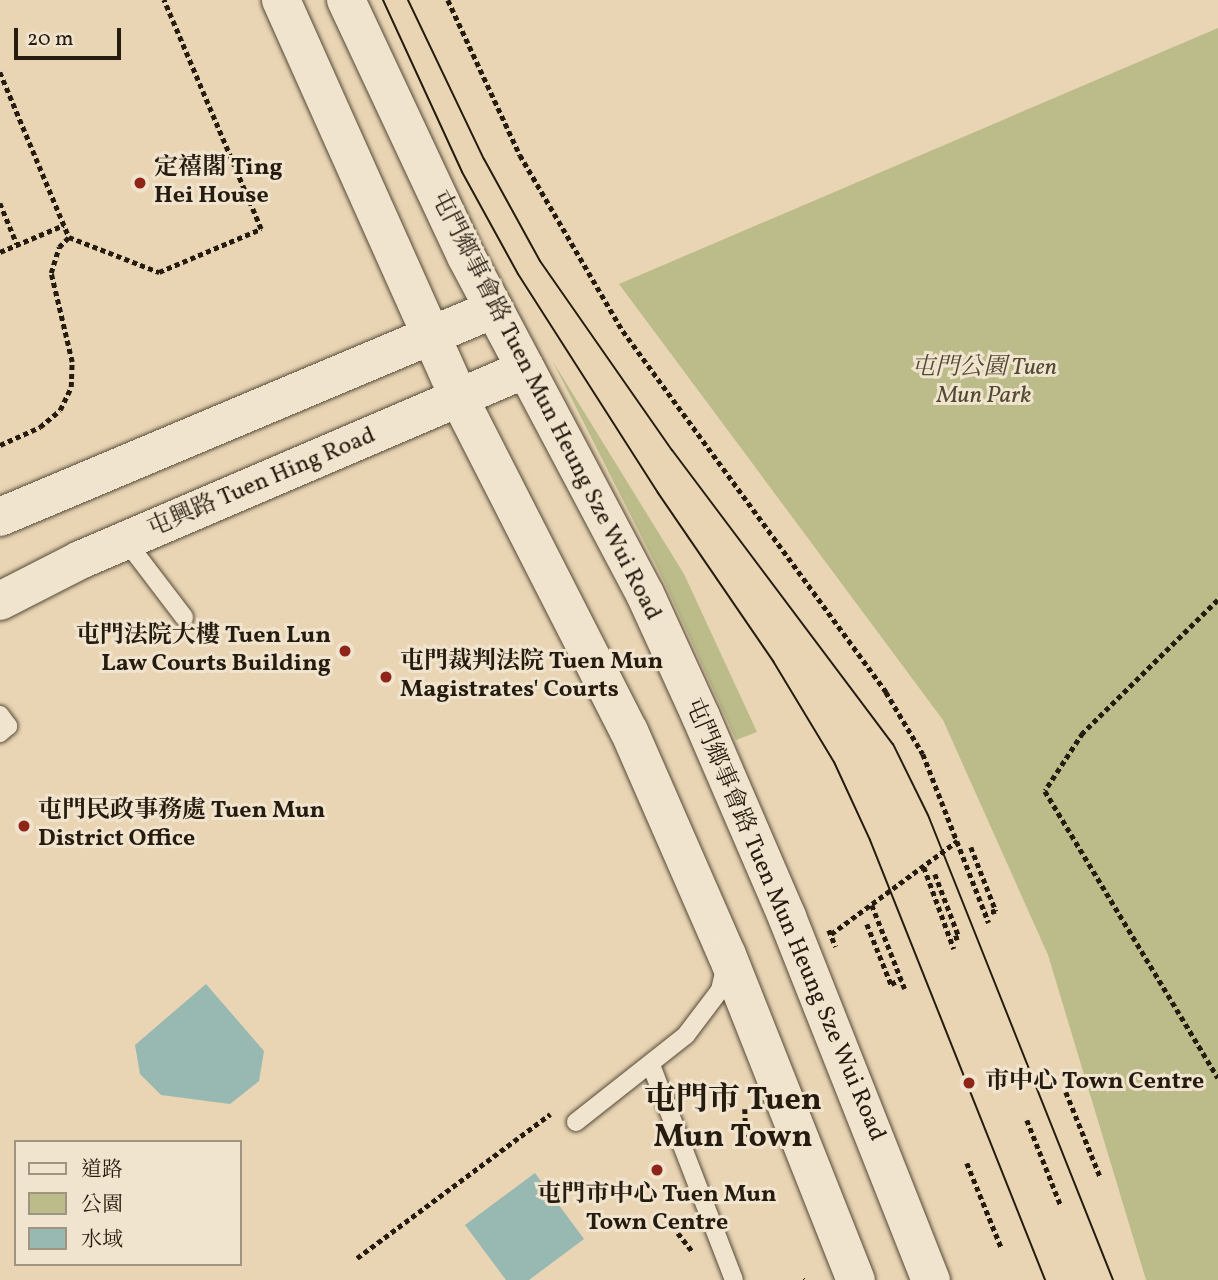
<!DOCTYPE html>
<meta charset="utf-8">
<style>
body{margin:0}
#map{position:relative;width:1218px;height:1280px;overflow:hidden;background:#e9d5b4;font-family:Vollkorn,"Noto Serif TC",serif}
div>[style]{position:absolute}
.green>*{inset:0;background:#bbbc89}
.water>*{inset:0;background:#98b8b2}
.path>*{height:4.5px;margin-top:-2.25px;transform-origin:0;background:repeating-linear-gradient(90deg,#251b0e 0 5px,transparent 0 8.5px)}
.roads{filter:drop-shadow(0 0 2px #564a38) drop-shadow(0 0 2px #564a38)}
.lane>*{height:18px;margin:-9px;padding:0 9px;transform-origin:9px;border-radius:9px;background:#f1e4ce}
.secondary>*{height:38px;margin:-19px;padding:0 19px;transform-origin:19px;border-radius:19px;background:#f1e4ce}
.tram>*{height:2px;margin:-1px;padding:0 1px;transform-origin:1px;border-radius:1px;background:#251b0e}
.path-bridge>*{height:4.5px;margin-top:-2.25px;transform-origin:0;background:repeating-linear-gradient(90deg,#251b0e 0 5px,transparent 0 8.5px)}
.dots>*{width:19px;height:19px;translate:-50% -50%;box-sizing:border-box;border:4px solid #f1e4ce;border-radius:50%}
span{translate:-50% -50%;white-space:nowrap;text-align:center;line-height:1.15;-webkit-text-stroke:6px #f1e4ce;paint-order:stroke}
.poi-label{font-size:24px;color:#251b0e;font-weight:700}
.left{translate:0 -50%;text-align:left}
.right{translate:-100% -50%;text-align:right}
.park-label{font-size:24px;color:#524b33;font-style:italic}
.street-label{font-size:24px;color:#251b0e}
.district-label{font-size:32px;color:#251b0e;font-weight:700}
.legend{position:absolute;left:14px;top:1140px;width:228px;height:126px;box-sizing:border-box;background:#f1e4ce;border:2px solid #9f9481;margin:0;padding:9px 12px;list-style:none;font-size:21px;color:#251b0e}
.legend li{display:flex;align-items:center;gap:14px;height:35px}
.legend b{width:35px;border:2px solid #9f9481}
.scale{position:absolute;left:14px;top:28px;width:107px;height:32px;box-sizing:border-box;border:4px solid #251b0e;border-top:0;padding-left:9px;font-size:21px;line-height:24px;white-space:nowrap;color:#251b0e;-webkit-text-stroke:5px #f1e4ce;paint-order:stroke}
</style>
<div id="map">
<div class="green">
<div style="clip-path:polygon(1218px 28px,1218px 1280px,1146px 1280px,1048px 955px,943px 720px,619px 284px)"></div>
<div style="clip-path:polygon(552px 360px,684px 574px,757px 732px,736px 740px,665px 583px)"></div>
</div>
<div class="water">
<div style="clip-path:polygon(206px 984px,264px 1051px,259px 1081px,230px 1104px,161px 1095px,140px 1074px,135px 1045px)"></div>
<div style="clip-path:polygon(535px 1173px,584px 1239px,529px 1280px,506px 1280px,465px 1225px)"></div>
</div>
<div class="path">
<div style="left:448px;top:0;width:171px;rotate:65.1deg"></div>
<div style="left:520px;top:155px;width:204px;rotate:59.7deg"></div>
<div style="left:623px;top:331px;width:447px;rotate:53.9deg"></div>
<div style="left:886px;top:692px;width:72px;rotate:59.2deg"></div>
<div style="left:923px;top:754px;width:181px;rotate:68.7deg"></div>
<div style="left:0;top:72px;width:179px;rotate:67.3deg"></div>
<div style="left:69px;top:237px;width:97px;rotate:21.3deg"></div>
<div style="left:159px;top:272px;width:111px;rotate:-22.9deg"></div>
<div style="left:261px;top:229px;width:249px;rotate:-113deg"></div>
<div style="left:0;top:203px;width:44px;rotate:67.5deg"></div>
<div style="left:0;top:252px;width:69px;rotate:-22.9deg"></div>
<div style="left:0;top:445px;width:44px;rotate:-24.2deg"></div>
<div style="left:40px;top:427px;width:26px;rotate:-40deg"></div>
<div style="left:60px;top:410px;width:25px;rotate:-64deg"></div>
<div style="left:71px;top:387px;width:25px;rotate:-88deg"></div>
<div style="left:72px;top:362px;width:91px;rotate:-103.3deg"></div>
<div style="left:51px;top:273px;width:27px;rotate:-73deg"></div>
<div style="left:59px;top:247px;width:14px;rotate:-45deg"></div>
<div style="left:1218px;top:600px;width:190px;rotate:135.4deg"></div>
<div style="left:1083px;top:733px;width:69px;rotate:123.2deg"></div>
<div style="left:1045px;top:791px;width:335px;rotate:58.9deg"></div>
<div style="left:971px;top:847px;width:69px;rotate:68.7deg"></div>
<div style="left:996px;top:911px;width:10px;rotate:163deg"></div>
<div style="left:924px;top:867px;width:87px;rotate:69.9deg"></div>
<div style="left:935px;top:874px;width:67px;rotate:69.1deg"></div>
<div style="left:959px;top:937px;width:9px;rotate:162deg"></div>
<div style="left:872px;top:905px;width:90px;rotate:68.6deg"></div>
<div style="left:867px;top:924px;width:65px;rotate:68.2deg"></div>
<div style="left:891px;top:984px;width:11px;rotate:-27deg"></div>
<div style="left:831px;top:934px;width:157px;rotate:-36.4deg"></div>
<div style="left:1066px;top:1092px;width:91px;rotate:68deg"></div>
<div style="left:745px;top:1109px;width:28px;rotate:88deg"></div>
<div style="left:1027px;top:1120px;width:92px;rotate:68.4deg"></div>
<div style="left:967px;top:1163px;width:93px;rotate:67.9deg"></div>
<div style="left:678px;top:1233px;width:23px;rotate:52deg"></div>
<div style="left:357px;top:1258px;width:241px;rotate:-36.7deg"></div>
<div style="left:803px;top:1279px;width:1px;rotate:45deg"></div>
</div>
<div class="roads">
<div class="lane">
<div style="left:126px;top:541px;width:96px;rotate:52.7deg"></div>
<div style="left:0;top:715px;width:14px;rotate:54deg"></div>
<div style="left:8px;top:726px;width:11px;rotate:139deg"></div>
<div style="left:651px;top:1065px;width:230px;rotate:68.9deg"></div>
<div style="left:576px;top:1122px;width:140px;rotate:-38.3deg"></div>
<div style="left:686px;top:1035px;width:56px;rotate:-52.9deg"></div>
<div style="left:720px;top:990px;width:23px;rotate:-77deg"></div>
</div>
<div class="secondary">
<div style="left:281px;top:0;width:436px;rotate:65.9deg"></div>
<div style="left:459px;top:398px;width:374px;rotate:63deg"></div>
<div style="left:629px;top:731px;width:244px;rotate:66.4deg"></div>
<div style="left:727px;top:955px;width:350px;rotate:68.4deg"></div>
<div style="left:346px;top:0;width:283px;rotate:64.9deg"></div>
<div style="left:466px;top:256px;width:382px;rotate:62.1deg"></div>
<div style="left:645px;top:594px;width:135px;rotate:65.5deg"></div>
<div style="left:701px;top:717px;width:218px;rotate:66.7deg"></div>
<div style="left:787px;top:917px;width:391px;rotate:68.4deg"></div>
<div style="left:0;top:517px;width:536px;rotate:-22.83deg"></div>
<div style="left:0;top:601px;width:90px;rotate:-27.1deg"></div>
<div style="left:80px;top:560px;width:485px;rotate:-23.2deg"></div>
</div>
</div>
<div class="tram">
<div style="left:383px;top:0;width:189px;rotate:65.3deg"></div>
<div style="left:462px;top:172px;width:116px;rotate:61.2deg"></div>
<div style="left:518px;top:274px;width:260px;rotate:57.4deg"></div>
<div style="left:658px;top:493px;width:204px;rotate:55.6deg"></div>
<div style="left:773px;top:661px;width:118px;rotate:58.9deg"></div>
<div style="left:834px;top:762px;width:86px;rotate:65.2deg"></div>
<div style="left:870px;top:840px;width:474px;rotate:68.3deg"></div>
<div style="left:408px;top:0;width:176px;rotate:64.5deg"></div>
<div style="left:484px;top:159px;width:116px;rotate:61.2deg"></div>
<div style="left:540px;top:261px;width:231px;rotate:55.1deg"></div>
<div style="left:672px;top:450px;width:368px;rotate:53.1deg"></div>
<div style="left:893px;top:744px;width:79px;rotate:63.8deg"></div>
<div style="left:928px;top:815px;width:500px;rotate:68.3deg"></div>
</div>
<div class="path-bridge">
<div style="left:829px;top:930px;width:18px;rotate:68deg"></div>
</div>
<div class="dots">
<div style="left:140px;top:183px;background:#8f2418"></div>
<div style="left:345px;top:651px;background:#8f2418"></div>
<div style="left:386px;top:677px;background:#8f2418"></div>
<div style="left:24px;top:826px;background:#8f2418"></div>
<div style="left:969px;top:1083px;background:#8f2418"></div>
<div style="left:657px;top:1170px;background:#8f2418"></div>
</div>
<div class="poi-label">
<span class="left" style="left:154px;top:183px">定禧閣 Ting<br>Hei House</span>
<span class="right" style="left:331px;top:651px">屯門法院大樓 Tuen Lun<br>Law Courts Building</span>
<span class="left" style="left:400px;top:677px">屯門裁判法院 Tuen Mun<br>Magistrates' Courts</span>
<span class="left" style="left:38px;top:826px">屯門民政事務處 Tuen Mun<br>District Office</span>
<span class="left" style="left:985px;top:1083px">市中心 Town Centre</span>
<span style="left:657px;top:1210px">屯門市中心 Tuen Mun<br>Town Centre</span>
</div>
<div class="park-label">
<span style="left:984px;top:383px">屯門公園 Tuen<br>Mun Park</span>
</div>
<div class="street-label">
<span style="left:545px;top:406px;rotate:63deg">屯門鄉事會路 Tuen Mun Heung Sze Wui Road</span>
<span style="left:262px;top:483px;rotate:-23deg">屯興路 Tuen Hing Road</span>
<span style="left:784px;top:920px;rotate:67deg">屯門鄉事會路 Tuen Mun Heung Sze Wui Road</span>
</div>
<div class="district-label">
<span style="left:733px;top:1120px">屯門市 Tuen<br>Mun Town</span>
</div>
<ul class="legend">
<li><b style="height:9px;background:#f1e4ce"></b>道路</li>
<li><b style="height:19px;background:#bbbc89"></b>公園</li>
<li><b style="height:19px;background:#98b8b2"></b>水域</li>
</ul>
<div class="scale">20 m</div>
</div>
